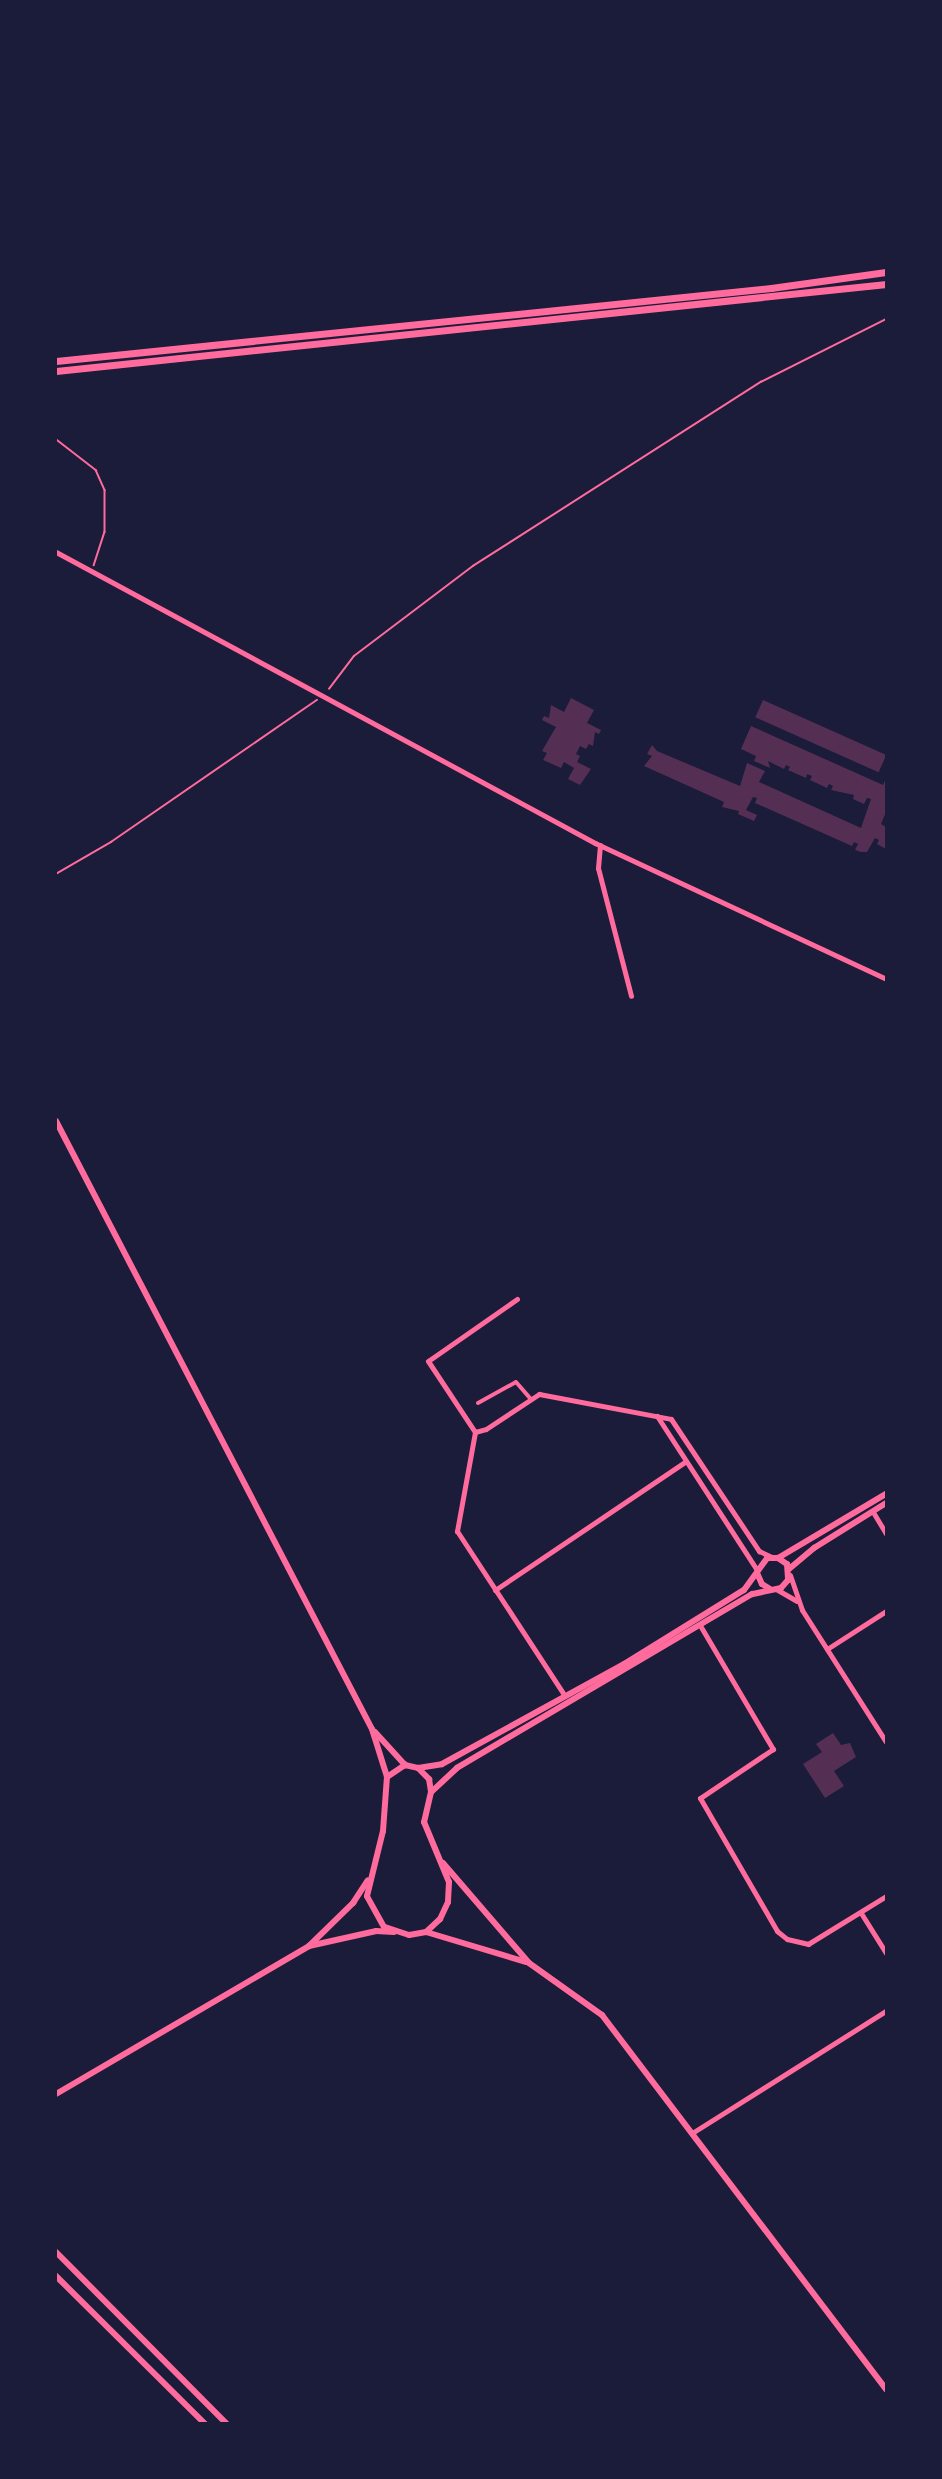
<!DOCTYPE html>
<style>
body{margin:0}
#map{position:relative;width:942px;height:2479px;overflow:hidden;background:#1b1b3a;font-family:"Fira Sans",sans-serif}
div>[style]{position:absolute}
.building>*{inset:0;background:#542f53;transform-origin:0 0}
.path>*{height:1.5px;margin:-0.75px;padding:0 0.75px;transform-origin:0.75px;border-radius:0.75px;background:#ff6b9d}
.pedestrian>*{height:4px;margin:-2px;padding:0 2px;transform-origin:2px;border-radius:2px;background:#ff6b9d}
.minor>*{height:5px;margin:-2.5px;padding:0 2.5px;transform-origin:2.5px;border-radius:2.5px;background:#ff6b9d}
.tertiary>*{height:6px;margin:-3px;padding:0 3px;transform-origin:3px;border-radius:3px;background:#ff6b9d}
.secondary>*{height:7px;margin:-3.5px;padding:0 3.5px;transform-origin:3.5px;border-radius:3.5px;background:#ff6b9d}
span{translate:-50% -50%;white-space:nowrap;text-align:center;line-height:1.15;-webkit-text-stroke:6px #1b1b3a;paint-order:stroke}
.frame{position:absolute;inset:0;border:57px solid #1b1b3a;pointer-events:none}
</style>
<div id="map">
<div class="building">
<div style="clip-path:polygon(571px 698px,594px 710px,587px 723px,601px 730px,599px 734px,595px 732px,593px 746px,589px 744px,586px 749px,580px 746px,576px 754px,580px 756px,577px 762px,591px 769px,580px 785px,568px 779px,574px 768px,564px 762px,561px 768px,543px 760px,547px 753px,542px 751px,556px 727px,542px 720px,544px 716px,549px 718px,551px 705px,564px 712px)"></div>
<div style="left:763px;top:700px;width:135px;height:19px;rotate:24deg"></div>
<div style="clip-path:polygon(751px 726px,883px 785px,886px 778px,886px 812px,881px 824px,886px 827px,886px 849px,877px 844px,879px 840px,875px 838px,867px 852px,861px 852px,855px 850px,858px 844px,854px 842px,852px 846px,755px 803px,757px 798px,753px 797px,746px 810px,757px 815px,754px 821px,738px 814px,739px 811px,722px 807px,724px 802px,644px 766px,652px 756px,647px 754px,652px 745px,657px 751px,740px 786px,747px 763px,765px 771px,759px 782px,861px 828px,871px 799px,867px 798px,864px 804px,853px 799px,854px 795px,831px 790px,833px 786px,829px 784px,827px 788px,810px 780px,812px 776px,807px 774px,806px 778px,788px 770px,790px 767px,786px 765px,784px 769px,768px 761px,770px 768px,754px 761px,756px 756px,741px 749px)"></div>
<div style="clip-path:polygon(833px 1733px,841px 1745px,850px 1743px,856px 1757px,834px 1771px,844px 1786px,825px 1798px,803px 1764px,822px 1752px,816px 1744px)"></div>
</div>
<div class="path">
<div style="left:56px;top:439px;width:51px;rotate:37.8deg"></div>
<div style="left:96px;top:470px;width:22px;rotate:66deg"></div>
<div style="left:105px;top:490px;width:42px;rotate:90deg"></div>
<div style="left:105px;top:532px;width:35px;rotate:108deg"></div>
<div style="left:329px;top:689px;width:41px;rotate:-52.9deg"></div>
<div style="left:354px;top:656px;width:149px;rotate:-37.1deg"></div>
<div style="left:473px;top:566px;width:342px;rotate:-32.6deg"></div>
<div style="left:761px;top:382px;width:140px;rotate:-26.7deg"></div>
<div style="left:56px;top:874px;width:64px;rotate:-30.2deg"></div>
<div style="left:111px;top:842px;width:250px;rotate:-34.6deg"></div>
</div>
<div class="pedestrian">
<div style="left:478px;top:1403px;width:43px;rotate:-28.9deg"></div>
<div style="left:516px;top:1382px;width:23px;rotate:49deg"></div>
</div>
<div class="minor">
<div style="left:56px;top:552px;width:613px;rotate:28.36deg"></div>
<div style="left:595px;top:843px;width:321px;rotate:25deg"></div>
<div style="left:600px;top:845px;width:23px;rotate:95deg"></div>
<div style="left:598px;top:868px;width:132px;rotate:75.5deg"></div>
<div style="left:517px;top:1299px;width:108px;rotate:145.1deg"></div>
<div style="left:428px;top:1361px;width:85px;rotate:56.5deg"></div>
<div style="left:475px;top:1432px;width:101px;rotate:100.3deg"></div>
<div style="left:457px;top:1531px;width:197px;rotate:56.8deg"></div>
<div style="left:657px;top:1416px;width:184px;rotate:57deg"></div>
<div style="left:475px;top:1432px;width:11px;rotate:-15deg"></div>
<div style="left:486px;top:1429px;width:64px;rotate:-33.4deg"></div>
<div style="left:539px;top:1394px;width:134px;rotate:10.7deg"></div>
<div style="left:671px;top:1419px;width:159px;rotate:56.3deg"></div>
<div style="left:759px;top:1551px;width:14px;rotate:25deg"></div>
<div style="left:873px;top:1512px;width:26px;rotate:59deg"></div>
<div style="left:790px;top:1575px;width:37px;rotate:71deg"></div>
<div style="left:802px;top:1610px;width:156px;rotate:57.5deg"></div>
<div style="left:776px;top:1589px;width:24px;rotate:30deg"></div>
<div style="left:495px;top:1590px;width:230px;rotate:-34deg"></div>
<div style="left:701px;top:1627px;width:142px;rotate:59.5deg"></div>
<div style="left:773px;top:1749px;width:88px;rotate:146.1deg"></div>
<div style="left:700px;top:1798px;width:154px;rotate:59.9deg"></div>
<div style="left:777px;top:1931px;width:13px;rotate:39deg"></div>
<div style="left:787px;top:1939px;width:22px;rotate:13deg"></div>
<div style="left:808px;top:1944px;width:92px;rotate:-31.6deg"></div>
<div style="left:827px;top:1649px;width:70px;rotate:-32.8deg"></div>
<div style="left:861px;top:1913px;width:47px;rotate:58deg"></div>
<div style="left:692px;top:2133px;width:229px;rotate:-32.2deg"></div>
</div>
<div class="tertiary">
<div style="left:56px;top:1121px;width:685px;rotate:62.54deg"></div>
<div style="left:372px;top:1729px;width:50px;rotate:72.6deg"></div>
<div style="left:778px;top:1558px;width:126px;rotate:-30.7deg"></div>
<div style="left:789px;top:1569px;width:33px;rotate:-40deg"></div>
<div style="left:814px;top:1548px;width:85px;rotate:-32deg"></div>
<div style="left:757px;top:1573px;width:12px;rotate:66deg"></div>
<div style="left:762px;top:1584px;width:9px;rotate:32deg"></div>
<div style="left:375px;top:1732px;width:45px;rotate:47.7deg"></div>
<div style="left:405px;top:1765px;width:13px;rotate:13deg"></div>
<div style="left:418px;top:1768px;width:16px;rotate:45deg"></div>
<div style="left:429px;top:1779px;width:13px;rotate:81deg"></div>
<div style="left:431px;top:1792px;width:31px;rotate:103deg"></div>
<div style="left:424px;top:1822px;width:65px;rotate:67.4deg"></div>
<div style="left:449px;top:1882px;width:20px;rotate:93deg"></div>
<div style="left:448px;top:1902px;width:19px;rotate:115deg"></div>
<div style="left:440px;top:1919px;width:19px;rotate:137deg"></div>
<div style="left:426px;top:1932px;width:17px;rotate:170deg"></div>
<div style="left:409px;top:1935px;width:26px;rotate:-162deg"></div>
<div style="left:384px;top:1927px;width:35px;rotate:-119deg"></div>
<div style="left:367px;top:1896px;width:67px;rotate:-76.2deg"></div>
<div style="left:383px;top:1831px;width:54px;rotate:-85.8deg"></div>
<div style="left:387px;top:1777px;width:22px;rotate:-34deg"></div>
<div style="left:418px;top:1768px;width:24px;rotate:-9deg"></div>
<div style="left:442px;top:1764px;width:208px;rotate:-28.8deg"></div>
<div style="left:624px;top:1664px;width:141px;rotate:-31.7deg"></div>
<div style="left:744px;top:1590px;width:39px;rotate:-54deg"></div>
<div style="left:767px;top:1558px;width:11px"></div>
<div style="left:778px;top:1558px;width:11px;rotate:34deg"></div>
<div style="left:787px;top:1564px;width:16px;rotate:86deg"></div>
<div style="left:788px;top:1580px;width:11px;rotate:131deg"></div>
<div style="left:781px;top:1588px;width:30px;rotate:168deg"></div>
<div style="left:752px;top:1594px;width:342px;rotate:149.5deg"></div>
<div style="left:457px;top:1768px;width:35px;rotate:137deg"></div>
<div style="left:443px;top:1863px;width:132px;rotate:49.3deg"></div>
<div style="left:529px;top:1963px;width:90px;rotate:35.5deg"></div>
<div style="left:602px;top:2015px;width:470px;rotate:52.8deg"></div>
<div style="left:426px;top:1932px;width:104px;rotate:16.7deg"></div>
<div style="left:309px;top:1946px;width:69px;rotate:-12.6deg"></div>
<div style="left:376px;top:1931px;width:18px;rotate:3deg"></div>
<div style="left:56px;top:2094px;width:293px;rotate:-30.3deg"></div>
<div style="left:309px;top:1946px;width:62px;rotate:-44.3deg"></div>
<div style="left:353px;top:1903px;width:27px;rotate:-57deg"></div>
<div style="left:56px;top:2252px;width:243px;rotate:45.2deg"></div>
<div style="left:56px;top:2276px;width:210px;rotate:44.8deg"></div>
</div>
<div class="secondary">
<div style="left:56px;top:361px;width:719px;rotate:-5.83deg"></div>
<div style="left:771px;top:288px;width:116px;rotate:-7.9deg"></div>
<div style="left:56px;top:371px;width:835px;rotate:-5.98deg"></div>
</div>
<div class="frame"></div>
</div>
